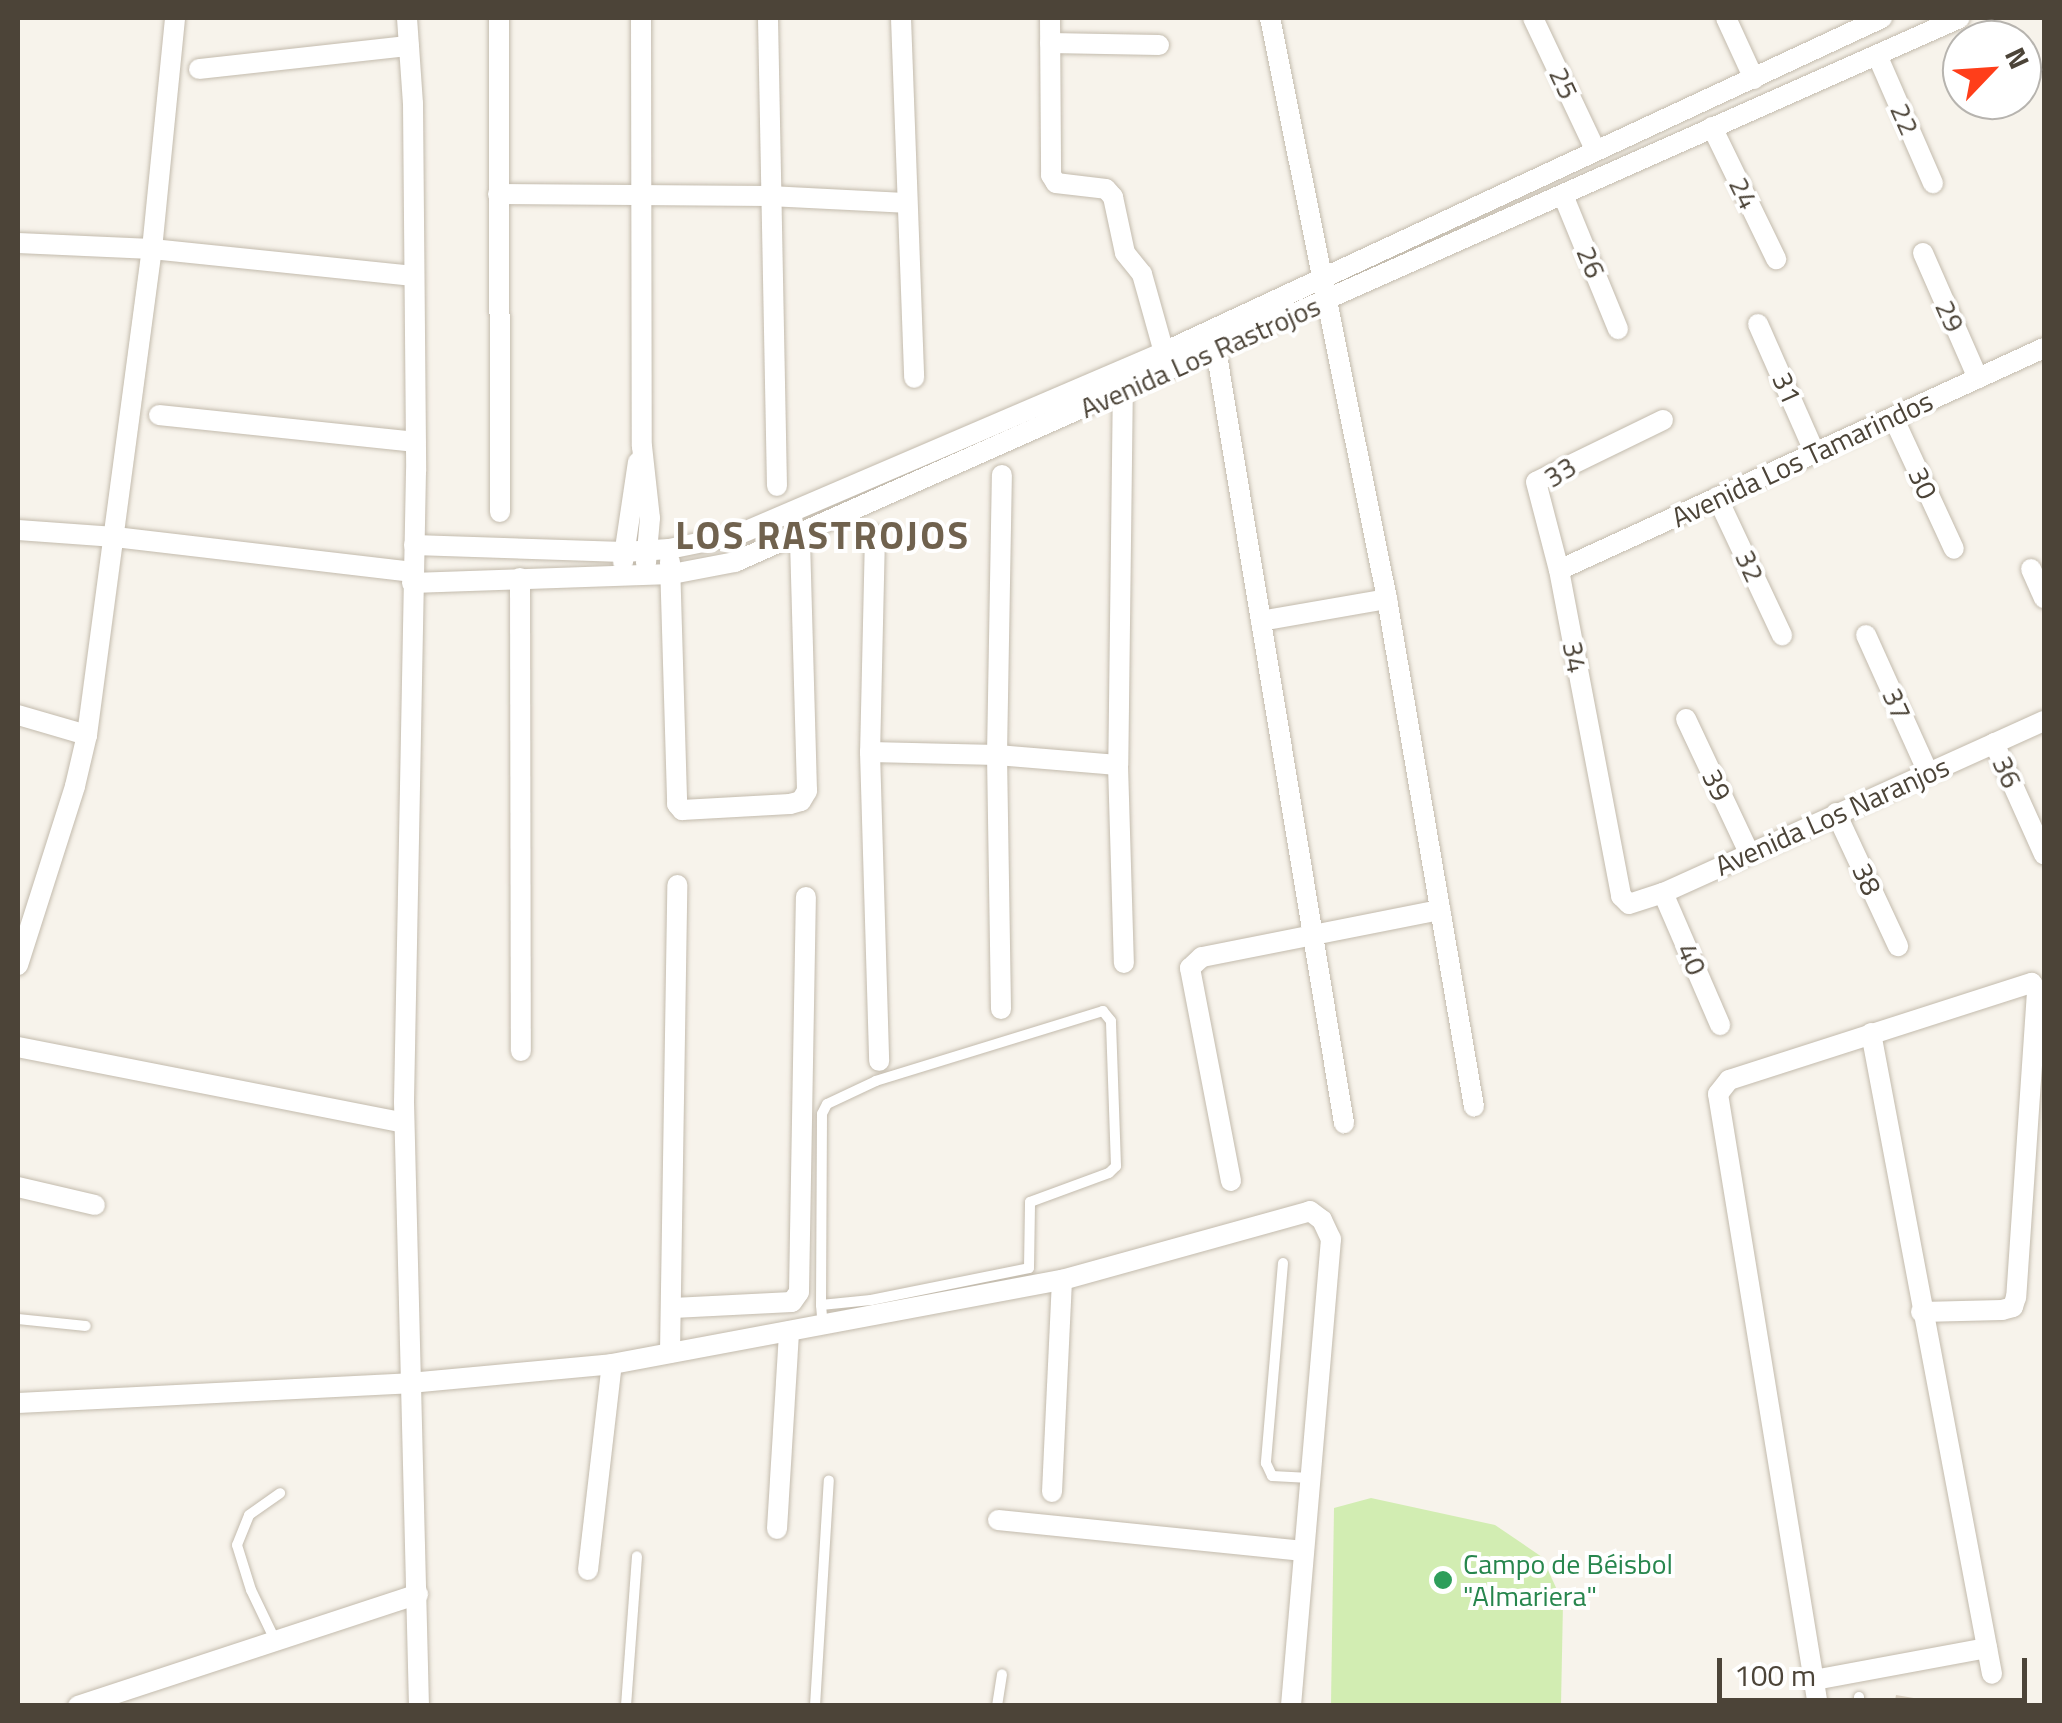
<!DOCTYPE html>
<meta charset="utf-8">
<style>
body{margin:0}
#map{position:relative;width:2062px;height:1723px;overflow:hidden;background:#f7f3eb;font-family:"Titillium Web",sans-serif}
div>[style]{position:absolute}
.green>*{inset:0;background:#d2edb2}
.building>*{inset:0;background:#d9cfc0}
.roads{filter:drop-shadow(0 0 2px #c3bbad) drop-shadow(0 0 2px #c3bbad)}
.service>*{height:10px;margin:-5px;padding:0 5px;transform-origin:5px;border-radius:5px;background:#fff}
.minor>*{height:20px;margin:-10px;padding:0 10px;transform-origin:10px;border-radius:10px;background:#fff}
.dots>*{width:28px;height:28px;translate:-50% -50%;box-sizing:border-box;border:5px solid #fff;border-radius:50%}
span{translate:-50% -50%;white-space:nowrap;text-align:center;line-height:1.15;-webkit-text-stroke:8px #fff;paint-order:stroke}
.street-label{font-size:28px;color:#4c4438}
.leisure-label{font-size:28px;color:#27864d}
.left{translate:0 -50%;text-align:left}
.district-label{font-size:38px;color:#70624e;font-weight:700;letter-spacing:2.5px}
.frame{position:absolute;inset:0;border:20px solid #4c4438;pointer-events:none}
.north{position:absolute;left:1942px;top:20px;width:100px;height:100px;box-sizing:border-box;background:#fff;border:2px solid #b7b4af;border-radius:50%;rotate:65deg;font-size:28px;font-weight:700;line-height:40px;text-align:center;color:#4c4438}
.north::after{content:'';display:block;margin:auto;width:35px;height:45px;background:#ff3e1a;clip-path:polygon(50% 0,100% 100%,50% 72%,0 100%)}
.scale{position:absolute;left:1717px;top:1658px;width:310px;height:45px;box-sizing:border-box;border:5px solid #4c4438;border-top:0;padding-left:12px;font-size:30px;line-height:35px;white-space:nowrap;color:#4c4438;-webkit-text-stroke:8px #fff;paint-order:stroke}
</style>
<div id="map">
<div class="green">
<div style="clip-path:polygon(1371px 1498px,1495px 1525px,1542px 1557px,1563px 1603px,1561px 1705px,1331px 1705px,1334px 1508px)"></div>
</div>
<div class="building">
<div style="clip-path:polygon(1896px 1695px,1943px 1703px,1943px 1706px,1894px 1706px)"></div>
</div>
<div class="roads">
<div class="service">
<div style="left:1283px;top:1263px;width:201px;rotate:94.9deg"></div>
<div style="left:1266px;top:1463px;width:14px;rotate:65deg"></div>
<div style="left:1272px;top:1476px;width:38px;rotate:3deg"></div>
<div style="left:821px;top:1305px;width:50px;rotate:-5.7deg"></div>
<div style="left:871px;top:1300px;width:161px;rotate:-11.4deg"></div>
<div style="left:1029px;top:1268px;width:66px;rotate:-89.1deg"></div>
<div style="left:1030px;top:1202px;width:84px;rotate:-20.2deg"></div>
<div style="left:1109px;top:1173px;width:10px;rotate:-45deg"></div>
<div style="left:1116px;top:1166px;width:145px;rotate:-92deg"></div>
<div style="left:1111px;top:1021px;width:13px;rotate:-129deg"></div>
<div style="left:1103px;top:1011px;width:238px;rotate:162.9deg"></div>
<div style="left:876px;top:1081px;width:54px;rotate:154.9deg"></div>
<div style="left:827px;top:1104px;width:11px;rotate:117deg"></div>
<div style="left:822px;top:1114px;width:191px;rotate:90.3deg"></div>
<div style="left:821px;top:1305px;width:12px;rotate:85deg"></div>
<div style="left:822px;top:1317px;width:10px;rotate:96deg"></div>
<div style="left:18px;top:1319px;width:68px;rotate:5.9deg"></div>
<div style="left:275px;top:1640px;width:55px;rotate:-115.6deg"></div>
<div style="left:251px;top:1590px;width:47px;rotate:-107.3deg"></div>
<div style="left:237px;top:1545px;width:32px;rotate:-68deg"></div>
<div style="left:249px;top:1515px;width:38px;rotate:-35deg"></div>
<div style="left:1859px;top:1697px;width:9px;rotate:90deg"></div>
<div style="left:626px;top:1706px;width:150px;rotate:-85.8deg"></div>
<div style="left:815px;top:1706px;width:226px;rotate:-86.5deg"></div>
<div style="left:997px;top:1706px;width:32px;rotate:-81deg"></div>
</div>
<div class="minor">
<div style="left:407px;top:18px;width:86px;rotate:86deg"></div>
<div style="left:413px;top:104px;width:367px;rotate:89.5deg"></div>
<div style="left:416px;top:471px;width:631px;rotate:91.09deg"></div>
<div style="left:404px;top:1102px;width:604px;rotate:88.58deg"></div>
<div style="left:499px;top:18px;width:494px;rotate:89.9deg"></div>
<div style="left:641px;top:18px;width:428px;rotate:89.9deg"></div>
<div style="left:642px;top:446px;width:72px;rotate:83.7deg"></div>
<div style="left:650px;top:518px;width:45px;rotate:95.1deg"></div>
<div style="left:768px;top:18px;width:468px;rotate:88.9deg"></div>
<div style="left:901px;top:18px;width:360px;rotate:87.9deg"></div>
<div style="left:1050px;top:18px;width:157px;rotate:89.6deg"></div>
<div style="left:1051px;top:175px;width:9px;rotate:58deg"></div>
<div style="left:1056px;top:183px;width:50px;rotate:6.8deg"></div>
<div style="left:1106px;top:189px;width:11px;rotate:49deg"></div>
<div style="left:1113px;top:197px;width:57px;rotate:77.9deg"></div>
<div style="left:1125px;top:253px;width:27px;rotate:51deg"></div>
<div style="left:1142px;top:274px;width:92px;rotate:74.3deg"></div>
<div style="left:1270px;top:18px;width:593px;rotate:78.61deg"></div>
<div style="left:1387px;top:599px;width:515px;rotate:80.28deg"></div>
<div style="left:1533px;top:18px;width:145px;rotate:64.7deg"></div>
<div style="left:1726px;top:18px;width:67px;rotate:65.3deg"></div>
<div style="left:1050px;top:43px;width:109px;rotate:1.1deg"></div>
<div style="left:1877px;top:55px;width:140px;rotate:66.4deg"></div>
<div style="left:199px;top:69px;width:211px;rotate:-6.3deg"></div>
<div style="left:1712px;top:127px;width:147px;rotate:64.1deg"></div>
<div style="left:498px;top:194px;width:271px;rotate:0.4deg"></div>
<div style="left:769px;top:196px;width:136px;rotate:2.9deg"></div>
<div style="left:1563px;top:195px;width:145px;rotate:67.7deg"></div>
<div style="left:18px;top:243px;width:134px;rotate:2.6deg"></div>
<div style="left:152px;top:249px;width:263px;rotate:5.9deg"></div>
<div style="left:1923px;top:253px;width:137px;rotate:66.3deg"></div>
<div style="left:1758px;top:324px;width:141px;rotate:66.2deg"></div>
<div style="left:1214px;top:337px;width:797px;rotate:80.61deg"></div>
<div style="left:1123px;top:378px;width:387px;rotate:90.7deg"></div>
<div style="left:1118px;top:765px;width:198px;rotate:88.3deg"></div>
<div style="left:159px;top:415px;width:258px;rotate:6deg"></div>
<div style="left:1893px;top:417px;width:145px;rotate:65.2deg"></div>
<div style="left:1663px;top:420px;width:141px;rotate:154deg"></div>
<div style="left:1536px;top:482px;width:91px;rotate:75.4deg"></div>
<div style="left:1559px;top:570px;width:332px;rotate:79.2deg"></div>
<div style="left:1621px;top:896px;width:11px;rotate:45deg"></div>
<div style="left:1629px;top:904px;width:36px;rotate:-18deg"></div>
<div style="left:1663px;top:893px;width:418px;rotate:-24.3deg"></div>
<div style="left:1717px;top:497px;width:153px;rotate:64.8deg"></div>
<div style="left:18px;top:530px;width:97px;rotate:4.1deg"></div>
<div style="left:115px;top:537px;width:300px;rotate:6.7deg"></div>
<div style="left:875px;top:535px;width:217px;rotate:91.3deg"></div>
<div style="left:870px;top:752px;width:309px;rotate:88.3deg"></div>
<div style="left:414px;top:545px;width:210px;rotate:1.9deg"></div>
<div style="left:624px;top:552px;width:45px;rotate:-3.8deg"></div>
<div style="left:669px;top:549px;width:69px;rotate:-11.6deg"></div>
<div style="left:737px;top:535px;width:465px;rotate:-23.2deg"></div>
<div style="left:1164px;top:352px;width:792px;rotate:-24.95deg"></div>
<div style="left:623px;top:562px;width:101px;rotate:-81.5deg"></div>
<div style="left:670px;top:562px;width:242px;rotate:88.3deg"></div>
<div style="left:677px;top:804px;width:8px;rotate:50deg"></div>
<div style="left:682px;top:810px;width:108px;rotate:-3.2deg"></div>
<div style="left:790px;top:804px;width:11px;rotate:-15deg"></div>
<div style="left:801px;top:801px;width:12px;rotate:-59deg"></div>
<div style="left:807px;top:791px;width:257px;rotate:-91.6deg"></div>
<div style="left:2031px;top:569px;width:32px;rotate:66deg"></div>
<div style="left:1559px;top:570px;width:533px;rotate:-24.6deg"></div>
<div style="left:520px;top:578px;width:473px;rotate:89.9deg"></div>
<div style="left:412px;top:583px;width:260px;rotate:-2deg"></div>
<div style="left:672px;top:574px;width:64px;rotate:-10.8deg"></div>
<div style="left:735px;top:562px;width:1340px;rotate:-23.95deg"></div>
<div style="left:1261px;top:621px;width:128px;rotate:-9.9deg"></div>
<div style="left:1866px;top:635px;width:150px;rotate:65.7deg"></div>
<div style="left:18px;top:715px;width:72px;rotate:16.2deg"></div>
<div style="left:1686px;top:719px;width:146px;rotate:64.8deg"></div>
<div style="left:1994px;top:743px;width:122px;rotate:65.8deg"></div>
<div style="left:870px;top:752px;width:127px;rotate:1.4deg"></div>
<div style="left:997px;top:755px;width:121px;rotate:4.7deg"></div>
<div style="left:1836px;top:813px;width:147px;rotate:65deg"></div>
<div style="left:1663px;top:893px;width:144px;rotate:66.6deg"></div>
<div style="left:18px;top:965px;width:188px;rotate:-72.3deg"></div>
<div style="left:75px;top:786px;width:52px;rotate:-76.8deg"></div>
<div style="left:87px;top:735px;width:490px;rotate:-82.4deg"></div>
<div style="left:152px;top:249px;width:232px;rotate:-84.3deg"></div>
<div style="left:1001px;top:1009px;width:254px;rotate:-90.9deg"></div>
<div style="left:997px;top:755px;width:280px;rotate:-89deg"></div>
<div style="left:1871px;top:1033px;width:652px;rotate:79.31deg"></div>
<div style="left:18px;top:1047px;width:393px;rotate:11.1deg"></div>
<div style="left:1231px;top:1181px;width:217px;rotate:-100.9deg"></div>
<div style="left:1190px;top:968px;width:16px;rotate:-43deg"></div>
<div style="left:1202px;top:957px;width:243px;rotate:-11.2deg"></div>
<div style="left:18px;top:1187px;width:79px;rotate:13.2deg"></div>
<div style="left:673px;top:1308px;width:119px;rotate:-2.9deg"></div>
<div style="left:792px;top:1302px;width:12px;rotate:-55deg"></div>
<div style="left:799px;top:1292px;width:395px;rotate:-89deg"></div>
<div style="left:670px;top:1353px;width:468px;rotate:-89.1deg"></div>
<div style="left:18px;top:1403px;width:392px;rotate:-2.9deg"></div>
<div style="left:409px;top:1383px;width:204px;rotate:-5.3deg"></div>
<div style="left:612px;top:1364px;width:458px;rotate:-10.6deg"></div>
<div style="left:1062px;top:1280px;width:257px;rotate:-15.5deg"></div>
<div style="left:1310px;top:1211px;width:15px;rotate:37deg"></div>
<div style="left:1322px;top:1220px;width:21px;rotate:65deg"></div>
<div style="left:1331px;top:1239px;width:469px;rotate:94.9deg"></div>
<div style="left:1052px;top:1492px;width:212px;rotate:-87.3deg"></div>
<div style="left:998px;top:1520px;width:307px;rotate:5.8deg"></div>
<div style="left:777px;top:1529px;width:198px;rotate:-86.5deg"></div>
<div style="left:588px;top:1570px;width:207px;rotate:-83.4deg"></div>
<div style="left:1814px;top:1680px;width:176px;rotate:-10.5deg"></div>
<div style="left:78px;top:1706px;width:358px;rotate:-18.2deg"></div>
<div style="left:1818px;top:1706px;width:620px;rotate:-99.28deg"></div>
<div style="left:1718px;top:1094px;width:18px;rotate:-52deg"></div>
<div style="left:1729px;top:1080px;width:318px;rotate:-17.8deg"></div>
<div style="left:2032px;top:983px;width:10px;rotate:61deg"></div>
<div style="left:2037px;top:992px;width:306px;rotate:93.9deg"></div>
<div style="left:2016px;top:1297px;width:10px;rotate:107deg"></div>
<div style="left:2013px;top:1307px;width:11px;rotate:165deg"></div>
<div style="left:2002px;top:1310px;width:81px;rotate:178.6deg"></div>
</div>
</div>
<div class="dots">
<div style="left:1443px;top:1580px;background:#2e9e5b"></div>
</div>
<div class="street-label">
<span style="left:1564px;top:83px;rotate:65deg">25</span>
<span style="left:1905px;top:119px;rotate:66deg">22</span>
<span style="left:1744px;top:193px;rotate:64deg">24</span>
<span style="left:1591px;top:262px;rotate:68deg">26</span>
<span style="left:1950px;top:316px;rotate:66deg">29</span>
<span style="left:1200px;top:357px;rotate:-24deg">Avenida Los Rastrojos</span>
<span style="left:1787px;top:388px;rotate:66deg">31</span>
<span style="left:1802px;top:459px;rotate:-25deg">Avenida Los Tamarindos</span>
<span style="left:1560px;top:472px;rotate:-32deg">33</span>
<span style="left:1923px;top:483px;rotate:65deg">30</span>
<span style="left:1750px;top:566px;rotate:65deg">32</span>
<span style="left:1575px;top:657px;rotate:79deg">34</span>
<span style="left:1897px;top:704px;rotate:65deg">37</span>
<span style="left:2007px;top:772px;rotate:66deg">36</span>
<span style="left:1717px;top:785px;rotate:64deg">39</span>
<span style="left:1832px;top:816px;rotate:-24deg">Avenida Los Naranjos</span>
<span style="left:1867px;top:879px;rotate:65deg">38</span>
<span style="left:1692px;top:959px;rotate:67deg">40</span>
</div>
<div class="leisure-label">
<span class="left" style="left:1463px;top:1580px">Campo de Béisbol<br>"Almariera"</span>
</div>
<div class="district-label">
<span style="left:823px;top:536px">LOS RASTROJOS</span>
</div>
<div class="frame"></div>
<div class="north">N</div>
<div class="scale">100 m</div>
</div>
